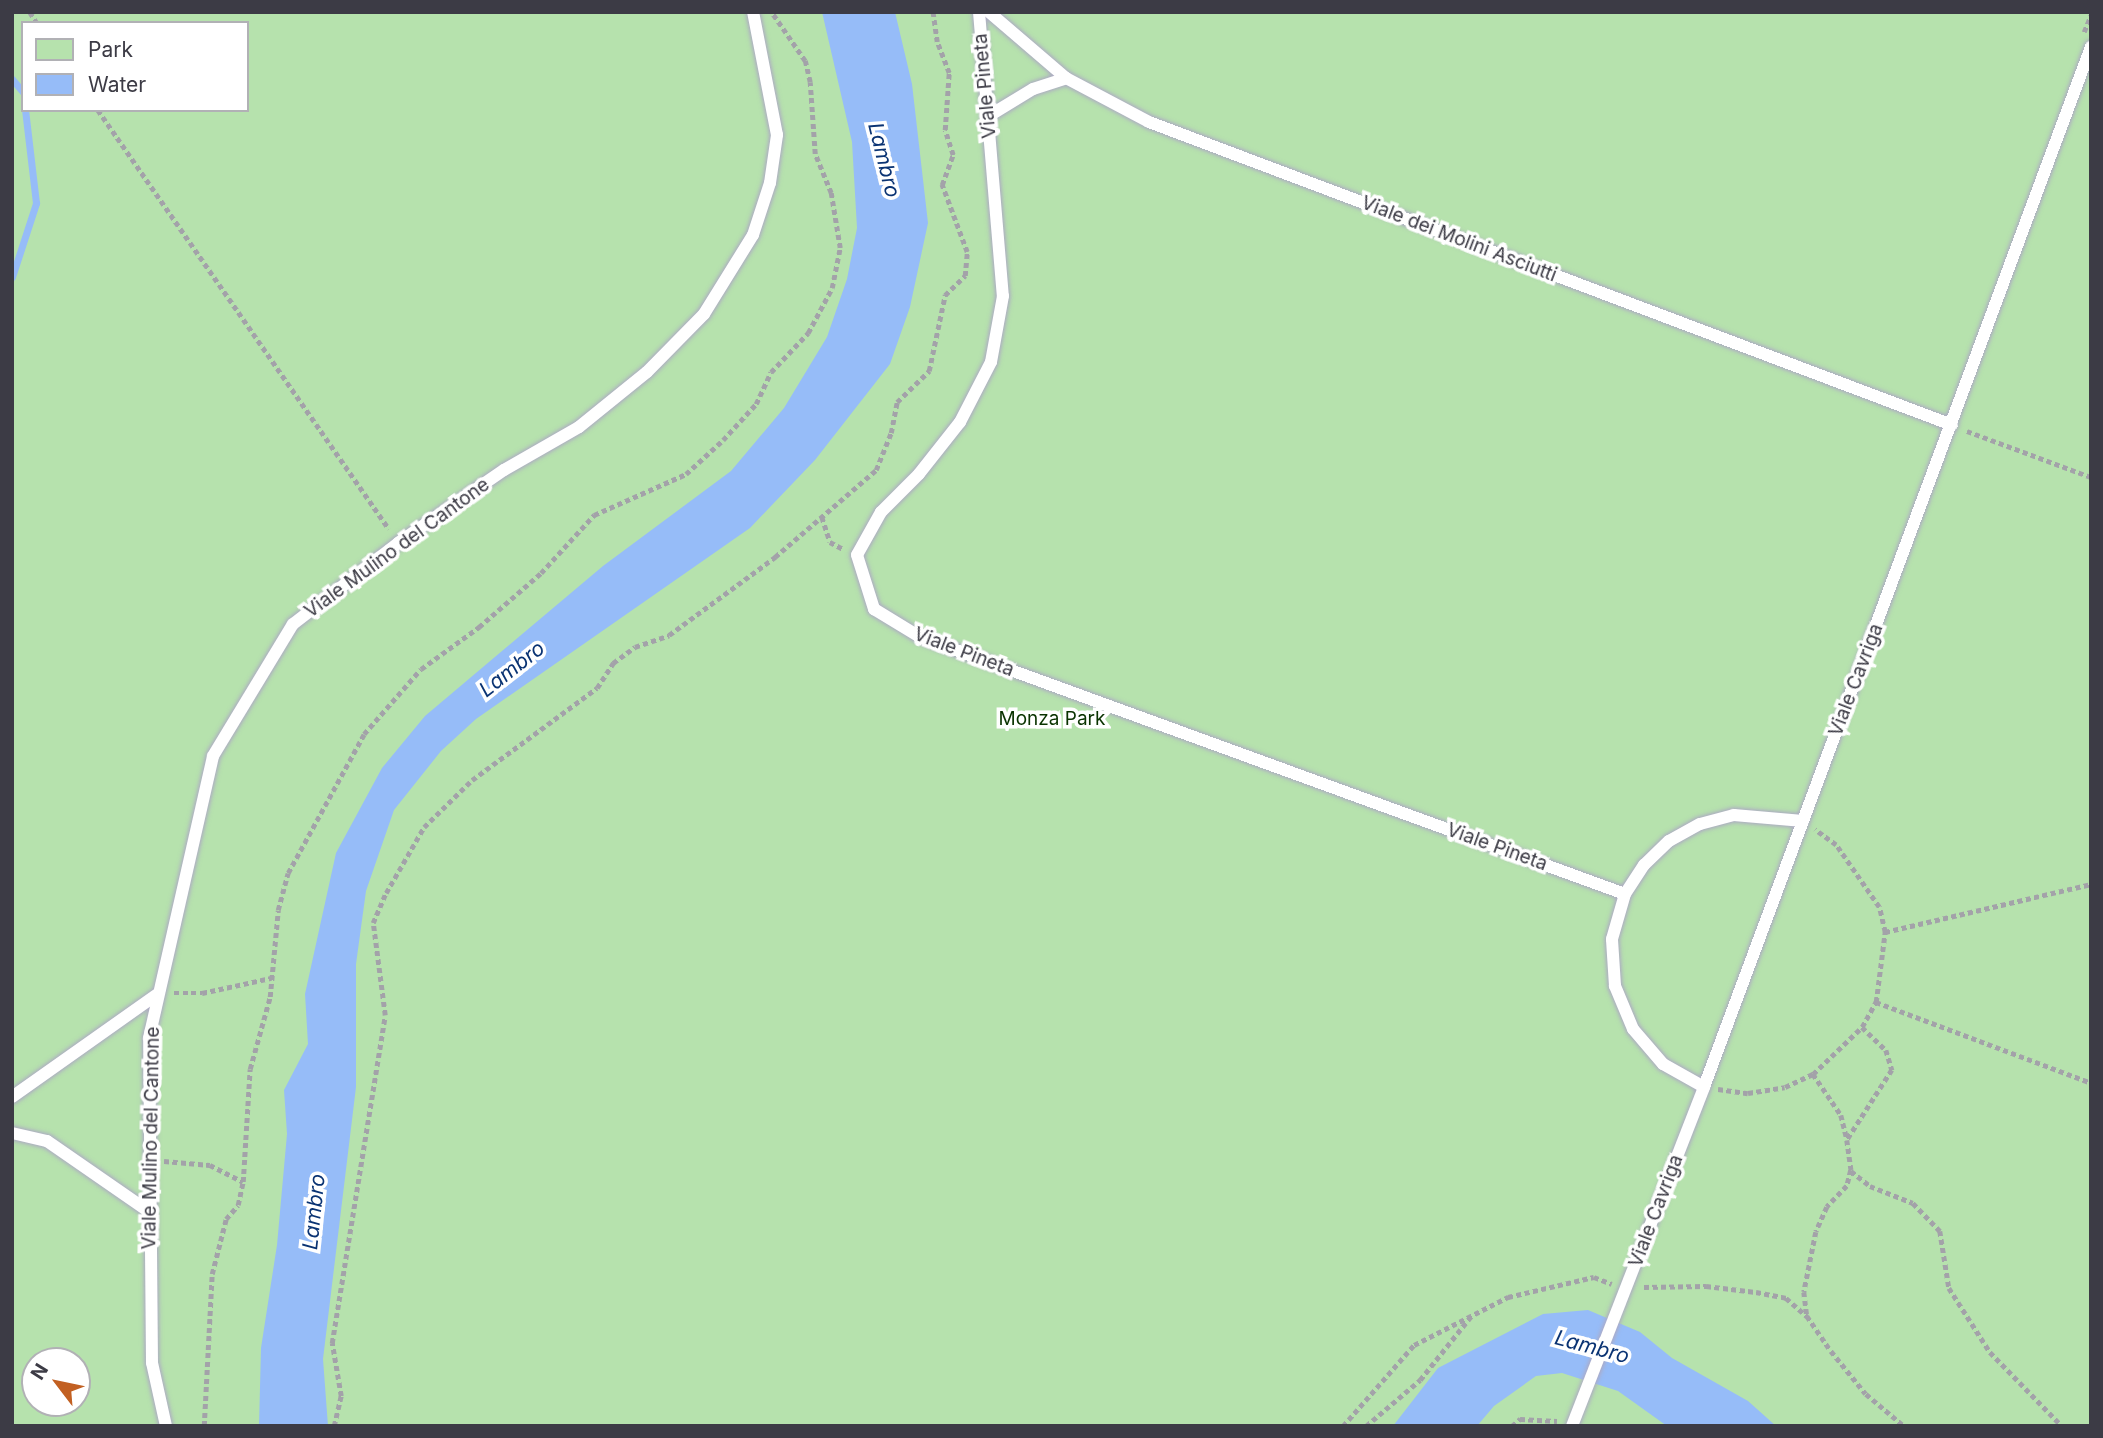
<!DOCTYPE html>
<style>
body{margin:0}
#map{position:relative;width:2103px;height:1438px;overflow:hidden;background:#faf9fe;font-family:Inter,sans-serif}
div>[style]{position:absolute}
.green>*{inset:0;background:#b6e2ad}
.water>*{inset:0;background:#96bcf8}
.stream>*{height:7px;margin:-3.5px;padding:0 3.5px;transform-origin:3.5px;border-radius:3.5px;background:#96bcf8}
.path>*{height:4.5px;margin-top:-2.25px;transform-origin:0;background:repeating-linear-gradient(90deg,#a3a2a9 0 5px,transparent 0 8.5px)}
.roads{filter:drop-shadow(0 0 2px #adaac3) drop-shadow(0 0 2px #adaac3)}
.service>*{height:12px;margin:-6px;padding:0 6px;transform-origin:6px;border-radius:6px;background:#fff}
span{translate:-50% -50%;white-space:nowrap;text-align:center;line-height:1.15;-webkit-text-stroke:7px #fff;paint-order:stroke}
.street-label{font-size:19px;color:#3c3b45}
.park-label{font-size:19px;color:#0a3301}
.water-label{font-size:21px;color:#0a3373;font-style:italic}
.frame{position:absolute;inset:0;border:14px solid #3c3b45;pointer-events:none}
.legend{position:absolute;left:21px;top:21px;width:228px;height:91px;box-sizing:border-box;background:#fff;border:2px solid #b1b1b5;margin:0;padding:9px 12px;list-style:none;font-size:21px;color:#3c3b45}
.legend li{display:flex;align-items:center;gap:14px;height:35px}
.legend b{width:35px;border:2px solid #b1b1b5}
.north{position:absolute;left:21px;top:1347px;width:70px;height:70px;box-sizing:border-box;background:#fff;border:2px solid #b1b1b5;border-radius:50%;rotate:302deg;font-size:19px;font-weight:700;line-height:28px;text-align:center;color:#3c3b45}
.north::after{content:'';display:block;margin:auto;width:24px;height:32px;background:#c26022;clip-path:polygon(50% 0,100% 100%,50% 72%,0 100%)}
</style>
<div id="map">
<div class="green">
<div style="clip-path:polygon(evenodd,12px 12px,2091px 12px,2091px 1426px,12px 1426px,12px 12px,23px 23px,247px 23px,247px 110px,23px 110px,23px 23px,12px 12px,35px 1361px,77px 1361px,77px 1403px,35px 1403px,35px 1361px)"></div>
</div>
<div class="water">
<div style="clip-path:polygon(822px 12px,895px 12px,912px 84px,928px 223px,910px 307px,890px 364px,815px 460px,750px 528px,476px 719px,441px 751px,394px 810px,366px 891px,356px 964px,356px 1087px,323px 1359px,328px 1426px,259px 1426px,261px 1348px,277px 1245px,287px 1134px,284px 1090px,308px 1044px,305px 994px,336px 853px,382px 768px,425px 716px,603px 566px,731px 471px,784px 408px,827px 337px,847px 279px,857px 228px,852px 142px)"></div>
<div style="clip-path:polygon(1588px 1310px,1640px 1332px,1672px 1358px,1748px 1401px,1776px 1426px,1667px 1426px,1618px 1391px,1562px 1373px,1536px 1376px,1494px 1406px,1477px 1426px,1393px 1426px,1438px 1368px,1543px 1314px)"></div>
</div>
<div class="stream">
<div style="left:12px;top:79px;width:17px;rotate:50deg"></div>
<div style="left:12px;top:277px;width:78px;rotate:-72deg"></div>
<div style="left:36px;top:203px;width:94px;rotate:-96.7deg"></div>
</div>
<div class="path">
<div style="left:30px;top:12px;width:13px;rotate:58deg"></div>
<div style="left:2084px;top:32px;width:18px;rotate:-68deg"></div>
<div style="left:98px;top:110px;width:510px;rotate:55.22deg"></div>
<div style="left:1967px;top:431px;width:132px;rotate:20.4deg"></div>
<div style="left:822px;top:517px;width:26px;rotate:72deg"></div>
<div style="left:830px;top:542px;width:15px;rotate:28deg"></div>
<div style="left:1885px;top:932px;width:212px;rotate:-13.1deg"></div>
<div style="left:174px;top:993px;width:28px"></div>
<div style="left:202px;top:993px;width:71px;rotate:-12.3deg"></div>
<div style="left:1876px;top:1002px;width:230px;rotate:20.6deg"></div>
<div style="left:1862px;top:1027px;width:33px;rotate:44deg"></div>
<div style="left:1886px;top:1050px;width:21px;rotate:73deg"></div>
<div style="left:1892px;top:1070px;width:83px;rotate:122.7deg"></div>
<div style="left:1847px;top:1140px;width:30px;rotate:82deg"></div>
<div style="left:1851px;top:1170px;width:16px;rotate:104deg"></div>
<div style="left:1847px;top:1186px;width:29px;rotate:134deg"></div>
<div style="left:1827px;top:1207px;width:27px;rotate:114deg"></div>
<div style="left:1816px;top:1232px;width:61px;rotate:101.3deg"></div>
<div style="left:1804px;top:1292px;width:24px;rotate:83deg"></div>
<div style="left:1807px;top:1316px;width:42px;rotate:55.6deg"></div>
<div style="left:1831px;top:1351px;width:55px;rotate:50.9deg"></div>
<div style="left:1866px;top:1394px;width:50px;rotate:40.1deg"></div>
<div style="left:1813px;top:1074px;width:50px;rotate:55.7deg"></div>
<div style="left:1841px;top:1115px;width:25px;rotate:76deg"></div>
<div style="left:1718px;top:1089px;width:30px;rotate:8deg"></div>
<div style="left:1748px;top:1093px;width:37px;rotate:-9deg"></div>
<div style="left:1785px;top:1087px;width:31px;rotate:-25deg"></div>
<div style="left:1813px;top:1074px;width:68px;rotate:-43.8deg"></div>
<div style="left:1862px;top:1027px;width:29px;rotate:-61deg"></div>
<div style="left:1876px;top:1002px;width:71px;rotate:-82.7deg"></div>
<div style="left:1885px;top:932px;width:26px;rotate:-103deg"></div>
<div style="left:1879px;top:907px;width:75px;rotate:-124.7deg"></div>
<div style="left:1836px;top:845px;width:26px;rotate:-144deg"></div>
<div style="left:164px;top:1161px;width:46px;rotate:5deg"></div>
<div style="left:210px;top:1165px;width:37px;rotate:27deg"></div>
<div style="left:1851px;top:1171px;width:24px;rotate:38deg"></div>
<div style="left:1870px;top:1186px;width:46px;rotate:21.6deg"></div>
<div style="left:1913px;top:1203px;width:39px;rotate:46deg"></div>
<div style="left:1940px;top:1231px;width:58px;rotate:81deg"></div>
<div style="left:1949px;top:1288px;width:76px;rotate:57.4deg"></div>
<div style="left:1990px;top:1352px;width:103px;rotate:45.8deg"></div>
<div style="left:1644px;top:1287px;width:62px;rotate:-0.9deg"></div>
<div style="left:1706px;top:1286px;width:50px;rotate:6.8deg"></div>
<div style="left:1756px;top:1292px;width:31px;rotate:11deg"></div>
<div style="left:1786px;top:1298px;width:28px;rotate:41deg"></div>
<div style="left:204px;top:1426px;width:152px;rotate:-87deg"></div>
<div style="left:212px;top:1274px;width:57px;rotate:-75.7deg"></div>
<div style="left:226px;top:1219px;width:18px;rotate:-49deg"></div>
<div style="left:238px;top:1205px;width:24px;rotate:-78deg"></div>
<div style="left:243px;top:1182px;width:113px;rotate:-86.5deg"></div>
<div style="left:250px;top:1069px;width:75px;rotate:-74.5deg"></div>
<div style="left:270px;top:997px;width:87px;rotate:-84.7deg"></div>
<div style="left:278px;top:910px;width:38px;rotate:-75deg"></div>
<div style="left:288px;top:873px;width:158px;rotate:-61.3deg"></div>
<div style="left:364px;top:734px;width:86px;rotate:-48.8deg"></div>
<div style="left:421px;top:669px;width:72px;rotate:-35.9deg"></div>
<div style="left:479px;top:627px;width:82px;rotate:-41.1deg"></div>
<div style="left:541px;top:573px;width:79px;rotate:-47.6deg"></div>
<div style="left:594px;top:515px;width:101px;rotate:-24deg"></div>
<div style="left:686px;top:474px;width:50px;rotate:-42.6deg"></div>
<div style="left:723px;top:440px;width:49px;rotate:-47.5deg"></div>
<div style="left:756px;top:404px;width:35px;rotate:-65deg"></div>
<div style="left:771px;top:372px;width:54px;rotate:-46.5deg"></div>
<div style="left:808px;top:333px;width:51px;rotate:-61.9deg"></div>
<div style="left:832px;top:288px;width:41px;rotate:-78.7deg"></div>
<div style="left:840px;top:248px;width:56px;rotate:-99.3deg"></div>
<div style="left:831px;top:193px;width:42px;rotate:-112.3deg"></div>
<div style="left:815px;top:154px;width:72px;rotate:-94deg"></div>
<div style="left:810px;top:82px;width:22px;rotate:-103deg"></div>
<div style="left:805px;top:61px;width:58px;rotate:-124.5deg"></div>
<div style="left:334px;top:1426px;width:31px;rotate:-77deg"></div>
<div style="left:341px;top:1396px;width:54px;rotate:-99.6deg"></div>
<div style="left:332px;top:1343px;width:332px;rotate:-80.8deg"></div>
<div style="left:385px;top:1015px;width:93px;rotate:-97.4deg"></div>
<div style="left:373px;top:923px;width:33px;rotate:-67deg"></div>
<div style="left:386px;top:893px;width:76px;rotate:-60.1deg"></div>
<div style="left:424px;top:827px;width:67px;rotate:-44.4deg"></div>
<div style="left:472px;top:780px;width:155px;rotate:-36.4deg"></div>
<div style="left:597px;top:688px;width:30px;rotate:-57deg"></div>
<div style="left:613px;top:663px;width:27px;rotate:-36deg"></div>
<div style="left:635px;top:647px;width:36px;rotate:-19deg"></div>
<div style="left:669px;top:635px;width:132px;rotate:-36.3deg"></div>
<div style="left:775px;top:557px;width:133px;rotate:-40.7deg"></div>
<div style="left:876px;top:470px;width:40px;rotate:-68deg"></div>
<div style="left:891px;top:433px;width:32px;rotate:-79deg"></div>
<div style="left:897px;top:402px;width:45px;rotate:-44.1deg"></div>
<div style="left:929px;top:371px;width:78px;rotate:-78.1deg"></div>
<div style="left:945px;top:295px;width:28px;rotate:-44deg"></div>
<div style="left:965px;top:276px;width:24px;rotate:-85deg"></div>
<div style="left:967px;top:252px;width:72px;rotate:-110.5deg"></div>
<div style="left:942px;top:185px;width:32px;rotate:-70deg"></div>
<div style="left:953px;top:155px;width:26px;rotate:-108deg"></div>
<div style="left:945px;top:130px;width:57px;rotate:-86deg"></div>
<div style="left:949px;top:73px;width:33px;rotate:-111deg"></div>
<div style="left:937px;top:42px;width:30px;rotate:-98deg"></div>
<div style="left:1343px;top:1426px;width:108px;rotate:-48.8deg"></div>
<div style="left:1414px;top:1345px;width:106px;rotate:-27.1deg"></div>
<div style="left:1508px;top:1297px;width:88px;rotate:-13.1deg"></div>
<div style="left:1594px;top:1277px;width:19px;rotate:21deg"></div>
<div style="left:1366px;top:1426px;width:71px;rotate:-40.4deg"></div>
<div style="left:1420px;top:1380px;width:82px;rotate:-51.4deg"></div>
<div style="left:1512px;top:1426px;width:11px;rotate:-41deg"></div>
<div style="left:1520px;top:1419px;width:37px;rotate:3deg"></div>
</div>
<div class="roads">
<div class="service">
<div style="left:979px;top:12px;width:285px;rotate:85.2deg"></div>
<div style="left:1003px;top:296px;width:67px;rotate:100.3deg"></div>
<div style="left:991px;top:362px;width:68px;rotate:117.3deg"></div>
<div style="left:960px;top:422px;width:66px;rotate:128.3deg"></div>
<div style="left:919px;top:474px;width:54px;rotate:135deg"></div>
<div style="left:881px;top:512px;width:49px;rotate:119.2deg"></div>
<div style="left:857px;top:555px;width:57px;rotate:72.5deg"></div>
<div style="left:874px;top:609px;width:54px;rotate:31.3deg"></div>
<div style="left:920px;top:637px;width:750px;rotate:20.03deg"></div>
<div style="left:989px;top:12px;width:101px;rotate:40.6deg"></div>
<div style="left:1066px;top:78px;width:94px;rotate:27.9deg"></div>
<div style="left:1149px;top:122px;width:858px;rotate:20.67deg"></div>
<div style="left:987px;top:117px;width:54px;rotate:-31.3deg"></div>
<div style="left:1033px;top:89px;width:35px;rotate:-18deg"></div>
<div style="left:1704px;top:1087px;width:47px;rotate:-150.7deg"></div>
<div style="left:1663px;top:1064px;width:46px;rotate:-130.6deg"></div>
<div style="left:1633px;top:1029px;width:47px;rotate:-112.7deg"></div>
<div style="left:1615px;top:986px;width:47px;rotate:-93.7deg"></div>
<div style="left:1612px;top:939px;width:47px;rotate:-73.9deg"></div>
<div style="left:1625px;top:894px;width:35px;rotate:-57deg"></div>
<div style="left:1644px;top:865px;width:35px;rotate:-44deg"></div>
<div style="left:1669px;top:841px;width:35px;rotate:-29deg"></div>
<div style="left:1700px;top:824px;width:35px;rotate:-15deg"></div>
<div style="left:1734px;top:815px;width:69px;rotate:5deg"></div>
<div style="left:12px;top:1097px;width:176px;rotate:-35.3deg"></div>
<div style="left:12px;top:1133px;width:36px;rotate:13deg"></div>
<div style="left:47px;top:1141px;width:123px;rotate:34.7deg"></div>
<div style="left:166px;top:1426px;width:65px;rotate:-102.5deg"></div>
<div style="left:152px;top:1363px;width:325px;rotate:-90.5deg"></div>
<div style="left:149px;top:1038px;width:289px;rotate:-77.2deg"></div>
<div style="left:213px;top:756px;width:154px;rotate:-58.8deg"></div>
<div style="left:293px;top:624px;width:133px;rotate:-37.6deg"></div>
<div style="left:398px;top:543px;width:129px;rotate:-34.6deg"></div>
<div style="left:504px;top:470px;width:86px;rotate:-29.8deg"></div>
<div style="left:579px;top:427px;width:87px;rotate:-39deg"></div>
<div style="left:647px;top:372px;width:81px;rotate:-45.5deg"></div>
<div style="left:704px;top:314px;width:93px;rotate:-58.2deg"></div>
<div style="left:753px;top:235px;width:55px;rotate:-71.9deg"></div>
<div style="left:770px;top:183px;width:49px;rotate:-81.7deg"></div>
<div style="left:777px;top:135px;width:125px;rotate:-101deg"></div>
<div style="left:1572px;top:1426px;width:364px;rotate:-68.7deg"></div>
<div style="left:1704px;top:1087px;width:1110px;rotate:-69.59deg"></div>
</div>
</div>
<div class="street-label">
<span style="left:985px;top:86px;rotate:-95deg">Viale Pineta</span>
<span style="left:1459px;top:239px;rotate:21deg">Viale dei Molini Asciutti</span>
<span style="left:397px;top:548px;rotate:-36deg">Viale Mulino del Cantone</span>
<span style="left:964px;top:652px;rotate:21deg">Viale Pineta</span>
<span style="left:1856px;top:680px;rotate:-69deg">Viale Cavriga</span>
<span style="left:1497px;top:847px;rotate:20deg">Viale Pineta</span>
<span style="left:151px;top:1138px;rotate:-89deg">Viale Mulino del Cantone</span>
<span style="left:1656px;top:1211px;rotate:-69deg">Viale Cavriga</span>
</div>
<div class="park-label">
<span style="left:1052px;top:719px">Monza Park</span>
</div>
<div class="water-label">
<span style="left:884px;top:160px;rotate:76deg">Lambro</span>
<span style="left:512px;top:669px;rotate:-38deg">Lambro</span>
<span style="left:314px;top:1212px;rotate:-84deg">Lambro</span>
<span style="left:1592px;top:1347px;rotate:15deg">Lambro</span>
</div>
<div class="frame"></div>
<ul class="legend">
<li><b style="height:19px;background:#b6e2ad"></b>Park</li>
<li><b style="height:19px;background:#96bcf8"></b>Water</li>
</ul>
<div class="north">N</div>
</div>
